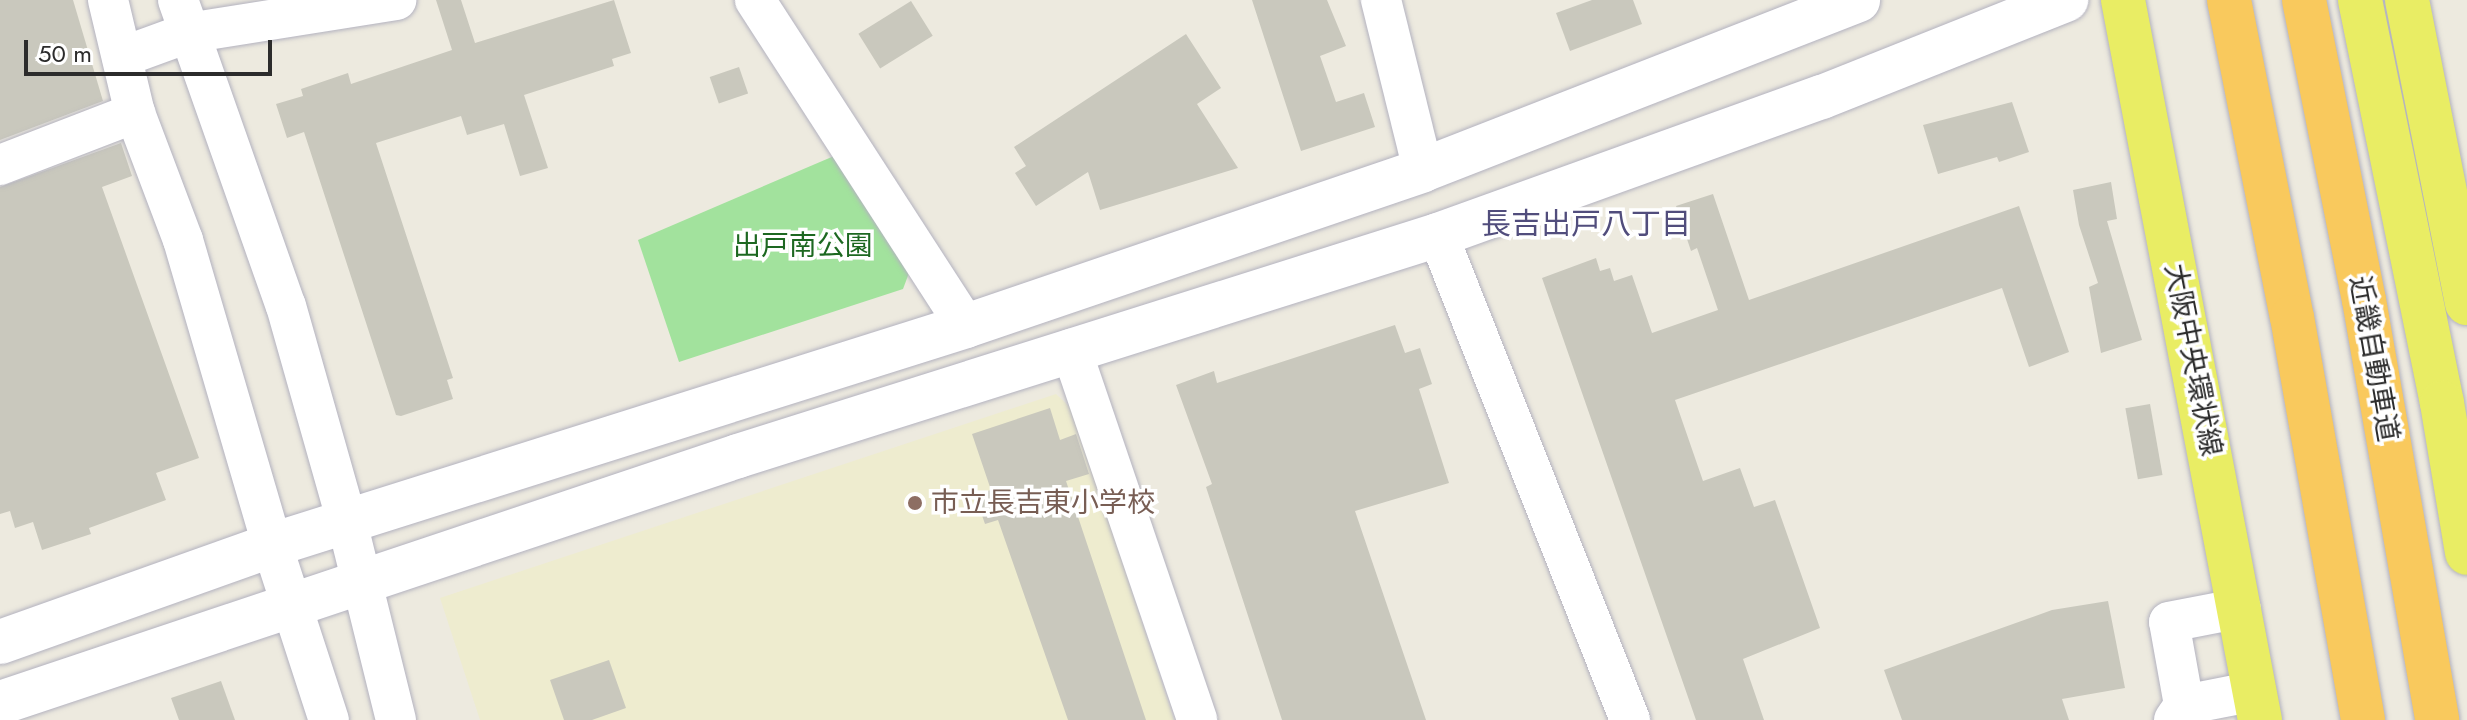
<!DOCTYPE html>
<meta charset="utf-8">
<style>
body{margin:0}
#map{position:relative;width:2467px;height:720px;overflow:hidden;background:#edeadf;font-family:Jost,"Noto Sans JP",sans-serif}
div>[style]{position:absolute}
.education>*{inset:0;background:#eeeccf}
.green>*{inset:0;background:#a2e29d}
.building>*{inset:0;background:#c9c8bd;transform-origin:0 0}
.roads{filter:drop-shadow(0 0 2px #b3b2bf) drop-shadow(0 0 2px #b3b2bf)}
.minor>*{height:40px;margin:-20px;padding:0 20px;transform-origin:20px;border-radius:20px;background:#fff}
.tertiary>*{height:44px;margin:-22px;padding:0 22px;transform-origin:22px;border-radius:22px;background:#fff}
.primary>*{height:44px;margin:-22px;padding:0 22px;transform-origin:22px;border-radius:22px;background:#e9ed64}
.motorway>*{height:44px;margin:-22px;padding:0 22px;transform-origin:22px;border-radius:22px;background:#f9c95d}
.dots>*{width:22px;height:22px;translate:-50% -50%;box-sizing:border-box;border:4px solid #fff;border-radius:50%}
span{translate:-50% -50%;white-space:nowrap;text-align:center;line-height:1.15;-webkit-text-stroke:7px #fff;paint-order:stroke}
.park-label{font-size:28px;color:#1d6821}
.street-label{font-size:28px;color:#2c2c2c}
.education-label{font-size:28px;color:#785e54}
.left{translate:0 -50%;text-align:left}
.neighbourhood-label{font-size:30px;color:#514d7c}
.scale{position:absolute;left:24px;top:40px;width:248px;height:36px;box-sizing:border-box;border:4px solid #2c2c2c;border-top:0;padding-left:10px;font-size:24px;line-height:28px;white-space:nowrap;color:#2c2c2c;-webkit-text-stroke:6px #fff;paint-order:stroke}
</style>
<div id="map">
<div class="education">
<div style="clip-path:polygon(1056px 394px,1072px 409px,1174px 720px,480px 720px,440px 598px)"></div>
</div>
<div class="green">
<div style="clip-path:polygon(834px 156px,909px 273px,903px 289px,679px 362px,638px 240px)"></div>
</div>
<div class="building">
<div style="clip-path:polygon(0 0,73px 0,103px 101px,0 140px)"></div>
<div style="clip-path:polygon(436px 0,461px 0,475px 43px,614px 0,631px 53px,612px 59px,614px 66px,524px 95px,548px 168px,520px 176px,504px 124px,467px 135px,461px 116px,376px 143px,453px 378px,447px 380px,453px 399px,401px 416px,396px 415px,304px 132px,287px 138px,276px 104px,303px 96px,301px 89px,348px 73px,351px 84px,452px 50px)"></div>
<div style="clip-path:polygon(1252px 0,1327px 0,1346px 46px,1320px 56px,1336px 102px,1364px 93px,1375px 127px,1301px 151px)"></div>
<div style="clip-path:polygon(1592px 0,1633px 0,1642px 24px,1570px 51px,1556px 13px)"></div>
<div style="left:911px;top:1px;width:41px;height:62px;rotate:58deg"></div>
<div style="clip-path:polygon(1186px 34px,1221px 88px,1197px 104px,1238px 168px,1100px 210px,1088px 172px,1036px 206px,1015px 173px,1026px 166px,1014px 147px)"></div>
<div style="left:739px;top:67px;width:28px;height:31px;rotate:71deg"></div>
<div style="clip-path:polygon(2012px 102px,2029px 152px,1999px 162px,1997px 157px,1938px 174px,1923px 125px)"></div>
<div style="clip-path:polygon(121px 143px,132px 176px,102px 187px,199px 458px,156px 473px,166px 500px,89px 528px,91px 534px,42px 550px,33px 522px,15px 528px,10px 511px,0 514px,0 187px)"></div>
<div style="clip-path:polygon(2111px 182px,2117px 219px,2107px 221px,2142px 340px,2101px 353px,2089px 287px,2098px 283px,2079px 225px,2073px 190px)"></div>
<div style="clip-path:polygon(1713px 194px,1749px 300px,2019px 206px,2069px 352px,2029px 367px,2002px 288px,1675px 400px,1703px 481px,1740px 468px,1754px 507px,1775px 500px,1820px 628px,1743px 659px,1764px 720px,1696px 720px,1542px 278px,1596px 258px,1600px 271px,1610px 268px,1614px 281px,1632px 275px,1652px 333px,1718px 310px,1697px 248px,1691px 251px,1676px 206px)"></div>
<div style="clip-path:polygon(1395px 325px,1405px 353px,1420px 348px,1432px 384px,1419px 389px,1449px 483px,1355px 511px,1426px 720px,1282px 720px,1206px 487px,1212px 484px,1176px 385px,1214px 371px,1217px 383px)"></div>
<div style="left:2150px;top:404px;width:72px;height:25px;rotate:80deg"></div>
<div style="clip-path:polygon(1050px 408px,1060px 440px,1076px 434px,1089px 474px,1066px 481px,1146px 720px,1068px 720px,998px 520px,985px 524px,975px 495px,991px 490px,972px 434px)"></div>
<div style="clip-path:polygon(2108px 601px,2125px 688px,2062px 699px,2069px 720px,1902px 720px,1884px 670px,2052px 610px)"></div>
<div style="clip-path:polygon(609px 660px,626px 708px,592px 720px,564px 720px,550px 680px)"></div>
<div style="clip-path:polygon(221px 681px,235px 720px,179px 720px,171px 698px)"></div>
</div>
<div class="roads">
<div class="minor">
<div style="left:108px;top:0;width:116px;rotate:76.6deg"></div>
<div style="left:135px;top:113px;width:136px;rotate:69.3deg"></div>
<div style="left:183px;top:240px;width:318px;rotate:73.7deg"></div>
<div style="left:272px;top:545px;width:184px;rotate:72deg"></div>
<div style="left:178px;top:0;width:324px;rotate:70.6deg"></div>
<div style="left:286px;top:306px;width:224px;rotate:74.2deg"></div>
<div style="left:347px;top:522px;width:204px;rotate:76.1deg"></div>
<div style="left:755px;top:0;width:388px;rotate:57.1deg"></div>
<div style="left:1381px;top:0;width:175px;rotate:76.1deg"></div>
<div style="left:122px;top:57px;width:70px;rotate:-20deg"></div>
<div style="left:188px;top:33px;width:211px;rotate:-9deg"></div>
<div style="left:0;top:165px;width:145px;rotate:-21.1deg"></div>
<div style="left:1438px;top:235px;width:522px;rotate:68.4deg"></div>
<div style="left:1071px;top:349px;width:392px;rotate:71.2deg"></div>
<div style="left:2184px;top:705px;width:72px;rotate:-11.2deg"></div>
<div style="left:2174px;top:720px;width:18px;rotate:-56deg"></div>
<div style="left:2184px;top:705px;width:84px;rotate:-100.2deg"></div>
<div style="left:2169px;top:622px;width:73px;rotate:-11deg"></div>
</div>
<div class="tertiary">
<div style="left:0;top:642px;width:289px;rotate:-19.6deg"></div>
<div style="left:272px;top:545px;width:728px;rotate:-17.51deg"></div>
<div style="left:966px;top:326px;width:483px;rotate:-18.8deg"></div>
<div style="left:1423px;top:170px;width:467px;rotate:-21.3deg"></div>
<div style="left:0;top:703px;width:778px;rotate:-18.5deg"></div>
<div style="left:738px;top:456px;width:734px;rotate:-17.52deg"></div>
<div style="left:1438px;top:235px;width:408px;rotate:-19.8deg"></div>
<div style="left:1822px;top:97px;width:263px;rotate:-21.7deg"></div>
</div>
<div class="primary">
<div style="left:2123px;top:0;width:733px;rotate:79.23deg"></div>
<div style="left:2360px;top:0;width:411px;rotate:78.5deg"></div>
<div style="left:2442px;top:403px;width:152px;rotate:80.5deg"></div>
<div style="left:2407px;top:0;width:309px;rotate:78.8deg"></div>
</div>
<div class="motorway">
<div style="left:2229px;top:0;width:323px;rotate:78.8deg"></div>
<div style="left:2292px;top:317px;width:409px;rotate:80deg"></div>
<div style="left:2304px;top:0;width:306px;rotate:78.7deg"></div>
<div style="left:2364px;top:300px;width:426px;rotate:80.1deg"></div>
</div>
</div>
<div class="dots">
<div style="left:915px;top:503px;background:#8d6e63"></div>
</div>
<div class="park-label">
<span style="left:803px;top:246px">出戸南公園</span>
</div>
<div class="street-label">
<span style="left:2374px;top:359px;rotate:80deg">近畿自動車道</span>
<span style="left:2193px;top:360px;rotate:79deg">大阪中央環状線</span>
</div>
<div class="education-label">
<span class="left" style="left:931px;top:503px">市立長吉東小学校</span>
</div>
<div class="neighbourhood-label">
<span style="left:1586px;top:224px">長吉出戸八丁目</span>
</div>
<div class="scale">50 m</div>
</div>
